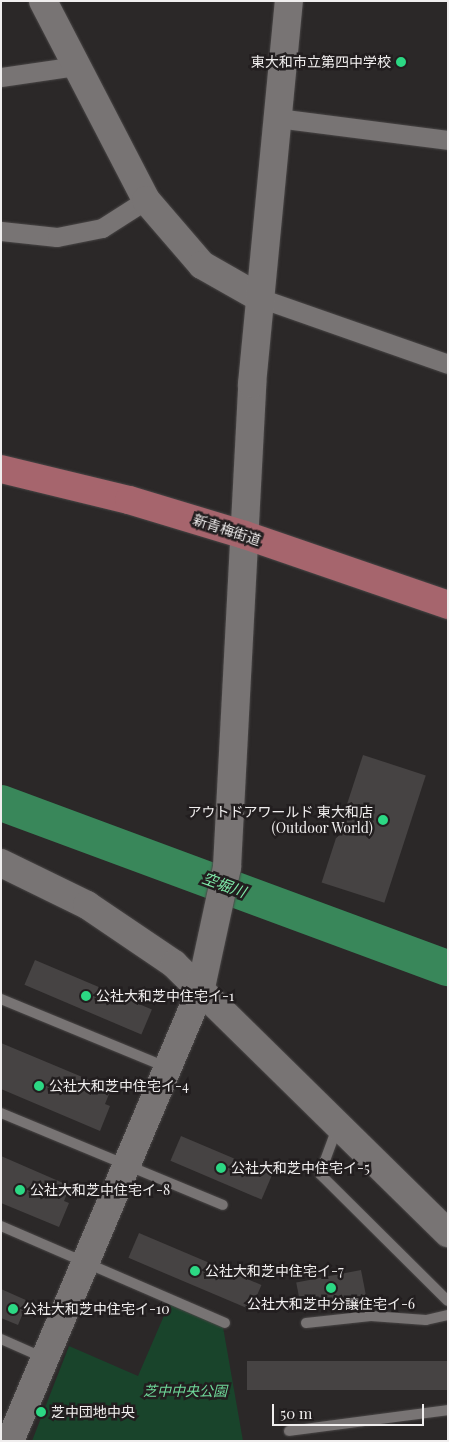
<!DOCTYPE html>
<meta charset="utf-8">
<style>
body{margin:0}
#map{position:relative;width:449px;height:1442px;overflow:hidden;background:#2b2828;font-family:"Playfair Display","Noto Sans JP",serif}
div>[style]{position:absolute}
.green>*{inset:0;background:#19442b}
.river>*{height:36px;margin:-18px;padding:0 18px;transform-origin:18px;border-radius:18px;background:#39875a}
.building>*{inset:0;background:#464343;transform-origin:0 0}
.roads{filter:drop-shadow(0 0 1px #494646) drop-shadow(0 0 1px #494646)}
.lane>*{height:10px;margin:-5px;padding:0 5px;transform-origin:5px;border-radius:5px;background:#787474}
.street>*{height:19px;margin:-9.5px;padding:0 9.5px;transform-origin:9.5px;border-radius:9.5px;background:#787474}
.secondary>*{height:28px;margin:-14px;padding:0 14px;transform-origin:14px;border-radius:14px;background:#787474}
.primary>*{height:28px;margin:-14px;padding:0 14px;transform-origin:14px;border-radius:14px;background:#a6656d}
.dots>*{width:14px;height:14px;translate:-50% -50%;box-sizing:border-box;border:2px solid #221e1f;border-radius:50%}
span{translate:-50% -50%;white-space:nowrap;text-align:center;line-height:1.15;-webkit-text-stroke:5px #221e1f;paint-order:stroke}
.poi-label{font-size:14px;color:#f0eeee}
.right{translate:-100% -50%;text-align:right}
.left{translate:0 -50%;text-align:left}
.street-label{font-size:14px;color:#f0eeee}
.park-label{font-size:14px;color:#6fd99a;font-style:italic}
.water-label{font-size:15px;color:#7fe9a8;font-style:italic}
.frame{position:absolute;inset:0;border:2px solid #f0eeee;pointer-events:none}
.scale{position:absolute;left:272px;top:1404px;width:152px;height:22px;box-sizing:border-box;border:2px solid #f0eeee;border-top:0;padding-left:6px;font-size:15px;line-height:18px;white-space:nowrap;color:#f0eeee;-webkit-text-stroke:4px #221e1f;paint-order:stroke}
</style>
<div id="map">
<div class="green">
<div style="clip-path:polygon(169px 1304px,223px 1327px,243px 1441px,32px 1441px,69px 1346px,138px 1376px)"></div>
</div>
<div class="river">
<div style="left:1px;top:803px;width:476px;rotate:20.3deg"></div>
</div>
<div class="building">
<div style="left:363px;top:755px;width:66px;height:134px;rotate:18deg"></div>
<div style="left:35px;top:960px;width:127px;height:27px;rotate:23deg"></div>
<div style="clip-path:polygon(1px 1043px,111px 1089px,105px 1104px,110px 1106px,100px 1131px,1px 1089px)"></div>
<div style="left:181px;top:1136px;width:99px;height:27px;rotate:23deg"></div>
<div style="clip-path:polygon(1px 1156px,70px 1186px,64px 1201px,69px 1203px,59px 1227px,1px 1203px)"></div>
<div style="left:139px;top:1233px;width:133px;height:27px;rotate:23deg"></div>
<div style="left:361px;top:1270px;width:26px;height:66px;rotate:79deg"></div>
<div style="clip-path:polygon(1px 1289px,28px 1301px,18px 1325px,1px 1318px)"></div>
<div style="left:448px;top:1361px;width:29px;height:201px;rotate:90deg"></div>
</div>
<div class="roads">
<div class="lane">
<div style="left:1px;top:999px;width:181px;rotate:22.4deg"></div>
<div style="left:1px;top:1113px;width:240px;rotate:22.5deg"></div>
<div style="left:337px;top:1128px;width:49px;rotate:110.3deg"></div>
<div style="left:320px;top:1174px;width:180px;rotate:44.8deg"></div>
<div style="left:1px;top:1226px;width:244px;rotate:23.4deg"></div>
<div style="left:306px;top:1323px;width:65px;rotate:-6.1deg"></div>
<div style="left:371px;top:1316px;width:55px;rotate:4.2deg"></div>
<div style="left:426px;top:1320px;width:23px;rotate:-13deg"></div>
<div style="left:1px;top:1339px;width:47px;rotate:23.8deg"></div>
<div style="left:289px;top:1431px;width:160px;rotate:-7.5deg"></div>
</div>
<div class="street">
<div style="left:1px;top:77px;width:76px;rotate:-8.3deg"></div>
<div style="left:277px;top:118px;width:172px;rotate:7.3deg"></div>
<div style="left:1px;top:231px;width:56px;rotate:6.1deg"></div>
<div style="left:57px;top:237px;width:46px;rotate:-11.3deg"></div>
<div style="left:102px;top:228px;width:52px;rotate:-32.5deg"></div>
<div style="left:260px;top:298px;width:199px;rotate:19.3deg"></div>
</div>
<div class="secondary">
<div style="left:43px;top:1px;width:224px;rotate:62.6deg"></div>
<div style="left:146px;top:200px;width:86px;rotate:49.3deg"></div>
<div style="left:202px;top:265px;width:67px;rotate:29.6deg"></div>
<div style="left:1px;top:863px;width:96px;rotate:26deg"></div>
<div style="left:87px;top:905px;width:105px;rotate:34.1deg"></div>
<div style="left:174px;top:964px;width:384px;rotate:44.5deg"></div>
<div style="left:10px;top:1441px;width:488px;rotate:-67.1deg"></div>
<div style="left:200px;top:992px;width:128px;rotate:-77.8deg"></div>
<div style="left:227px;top:867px;width:484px;rotate:-87deg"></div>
<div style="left:252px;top:384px;width:385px;rotate:-84.5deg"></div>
</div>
<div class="primary">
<div style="left:1px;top:469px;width:132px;rotate:13.6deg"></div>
<div style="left:129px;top:500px;width:121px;rotate:16.8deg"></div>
<div style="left:245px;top:535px;width:215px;rotate:19deg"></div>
</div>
</div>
<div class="dots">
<div style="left:401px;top:62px;background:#2cd884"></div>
<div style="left:383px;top:820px;background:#2cd884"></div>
<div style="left:86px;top:996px;background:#2cd884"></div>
<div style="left:39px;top:1086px;background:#2cd884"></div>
<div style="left:221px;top:1168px;background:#2cd884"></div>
<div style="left:20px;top:1190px;background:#2cd884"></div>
<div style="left:195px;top:1271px;background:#2cd884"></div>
<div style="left:331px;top:1288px;background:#2cd884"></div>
<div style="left:13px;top:1309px;background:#2cd884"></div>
<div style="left:41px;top:1412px;background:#2cd884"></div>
</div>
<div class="poi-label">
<span class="right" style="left:391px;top:62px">東大和市立第四中学校</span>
<span class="right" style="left:373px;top:820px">アウトドアワールド 東大和店<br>(Outdoor World)</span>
<span class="left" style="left:96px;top:996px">公社大和芝中住宅イ-1</span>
<span class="left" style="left:49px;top:1086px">公社大和芝中住宅イ-4</span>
<span class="left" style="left:231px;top:1168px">公社大和芝中住宅イ-5</span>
<span class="left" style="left:30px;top:1190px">公社大和芝中住宅イ-8</span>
<span class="left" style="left:205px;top:1271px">公社大和芝中住宅イ-7</span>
<span style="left:331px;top:1304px">公社大和芝中分譲住宅イ-6</span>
<span class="left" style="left:23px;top:1309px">公社大和芝中住宅イ-10</span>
<span class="left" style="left:51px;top:1412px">芝中団地中央</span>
</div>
<div class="street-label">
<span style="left:227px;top:530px;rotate:18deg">新青梅街道</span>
</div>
<div class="park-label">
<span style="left:185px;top:1391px">芝中中央公園</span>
</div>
<div class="water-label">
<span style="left:224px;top:885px;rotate:20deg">空堀川</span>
</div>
<div class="frame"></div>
<div class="scale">50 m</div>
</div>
